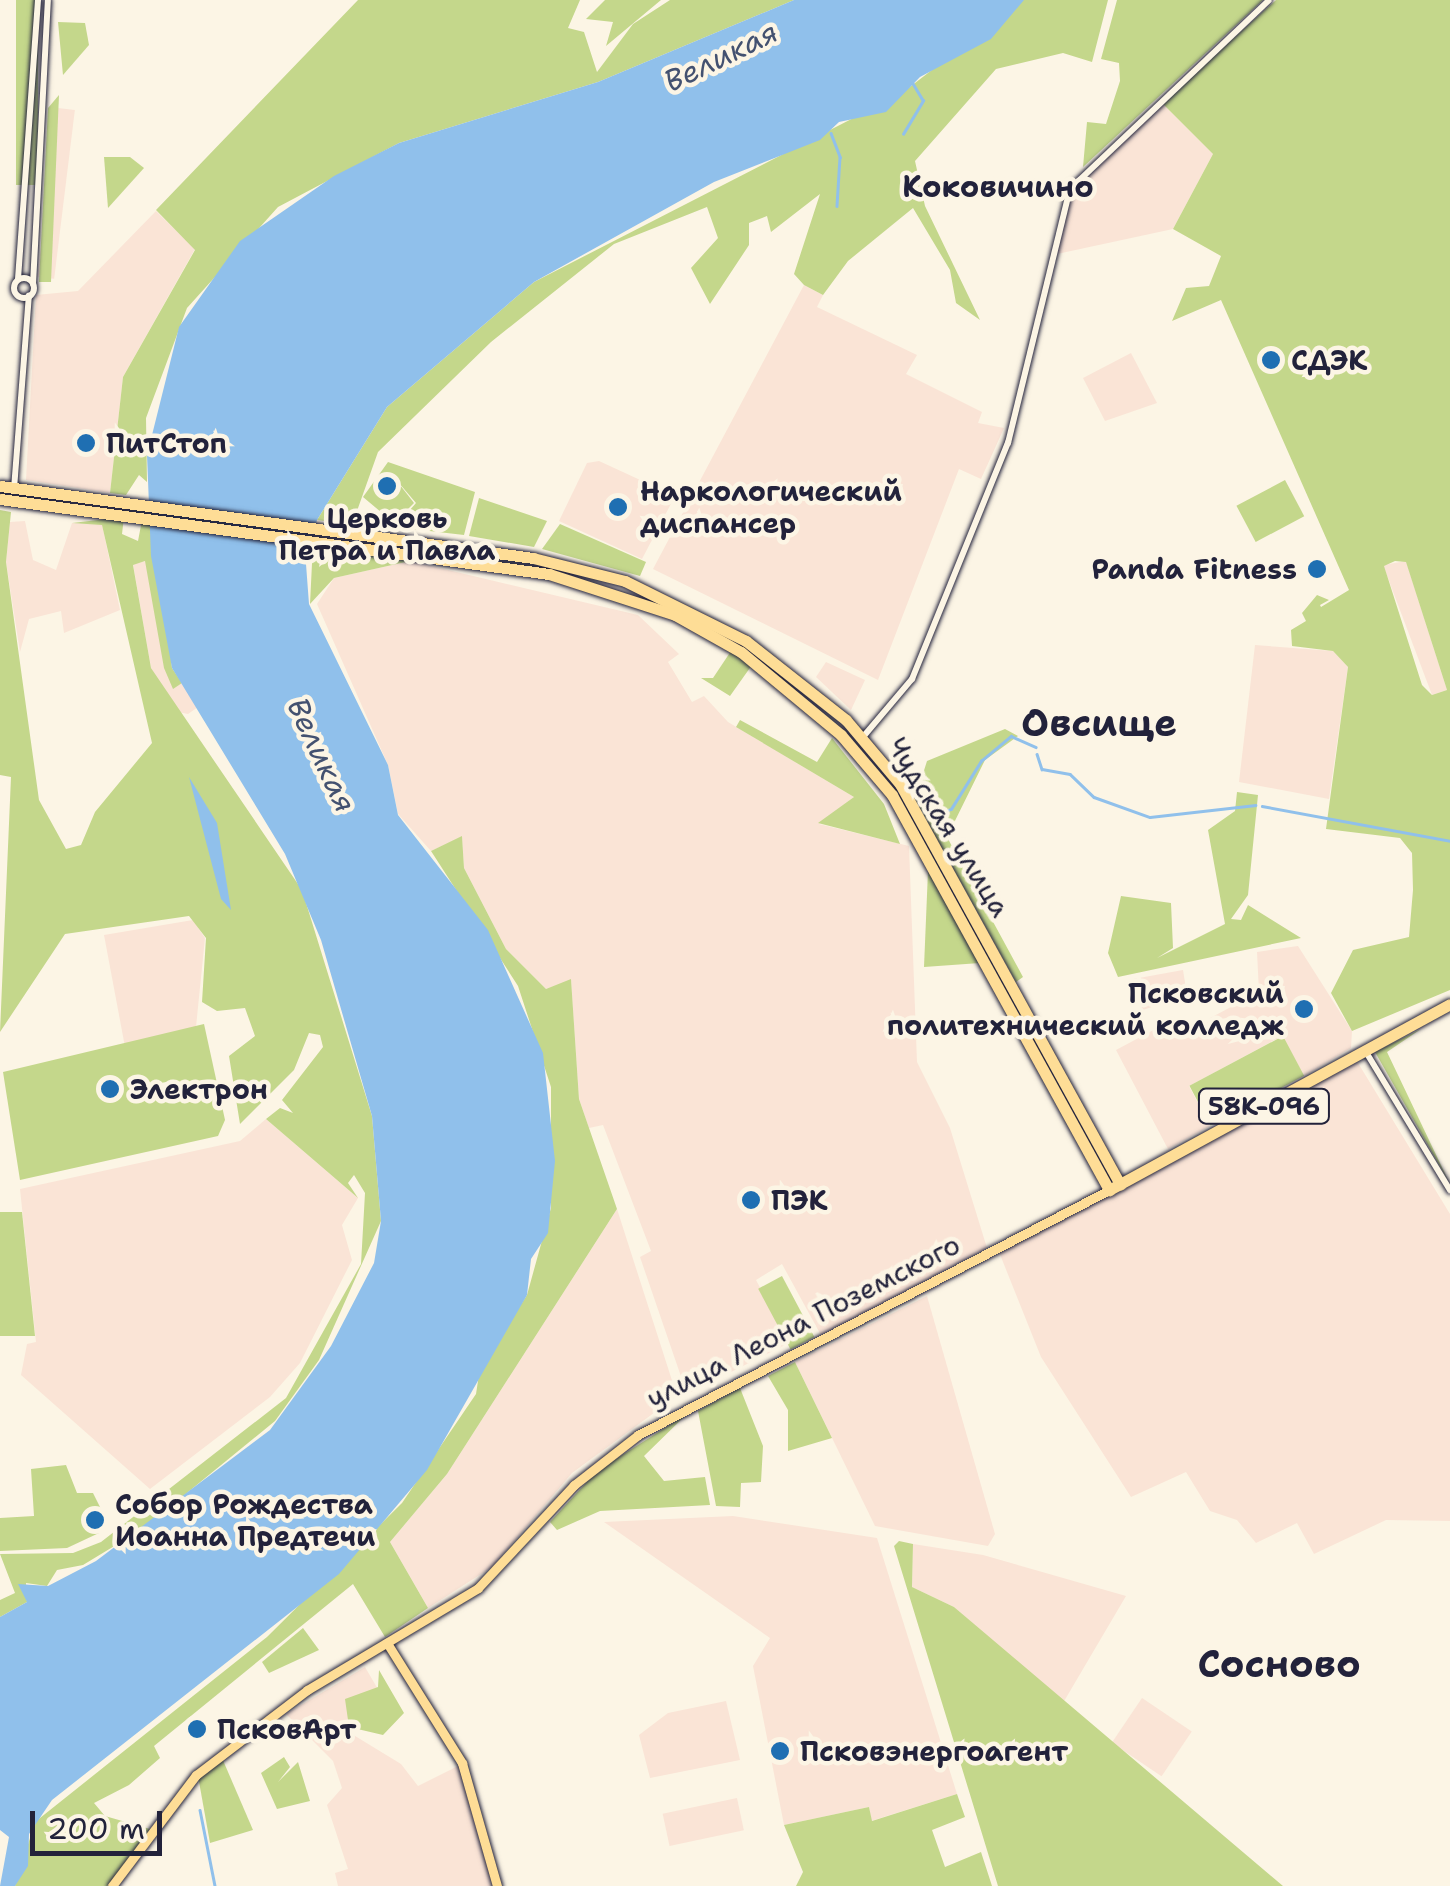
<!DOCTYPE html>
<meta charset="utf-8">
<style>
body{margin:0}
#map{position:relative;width:1450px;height:1886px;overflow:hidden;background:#fcf5e5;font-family:"Shantell Sans",sans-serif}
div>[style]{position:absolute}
.built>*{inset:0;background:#fae4d6;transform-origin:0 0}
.green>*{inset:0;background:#c4d78b;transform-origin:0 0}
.water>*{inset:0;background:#90c0eb}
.stream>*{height:2.5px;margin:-1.25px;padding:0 1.25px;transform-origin:1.25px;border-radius:1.25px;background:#90c0eb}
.roads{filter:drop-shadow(0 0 2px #22223b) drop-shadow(0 0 2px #22223b)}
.minor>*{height:6px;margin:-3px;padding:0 3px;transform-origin:3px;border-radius:3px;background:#fcf5e5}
.minor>.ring{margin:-3px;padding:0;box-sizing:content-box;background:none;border:6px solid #fcf5e5;border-radius:50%}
.major>*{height:9px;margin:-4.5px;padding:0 4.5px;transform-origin:4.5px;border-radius:4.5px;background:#fedd96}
.highway>*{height:11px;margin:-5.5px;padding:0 5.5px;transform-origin:5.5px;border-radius:5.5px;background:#fedd96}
.dots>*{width:28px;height:28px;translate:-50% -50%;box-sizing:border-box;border:5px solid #fcf5e5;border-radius:50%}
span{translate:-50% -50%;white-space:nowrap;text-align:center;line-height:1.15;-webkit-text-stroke:9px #fcf5e5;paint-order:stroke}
.shield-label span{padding:2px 8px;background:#fcf5e5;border:2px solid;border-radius:8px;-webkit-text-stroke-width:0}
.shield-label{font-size:25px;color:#22223b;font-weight:700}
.poi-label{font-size:28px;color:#22223b;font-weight:700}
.left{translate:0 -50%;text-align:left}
.right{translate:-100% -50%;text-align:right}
.street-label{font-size:28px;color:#22223b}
.water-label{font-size:30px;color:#435170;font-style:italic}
.neighbourhood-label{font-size:30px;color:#22223b;font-weight:700}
.district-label{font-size:38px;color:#22223b;font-weight:700}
.scale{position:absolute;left:30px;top:1811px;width:132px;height:45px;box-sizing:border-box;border:5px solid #22223b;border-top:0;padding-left:12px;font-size:30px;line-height:35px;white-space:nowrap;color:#22223b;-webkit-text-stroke:8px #fcf5e5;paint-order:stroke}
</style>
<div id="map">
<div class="built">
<div style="clip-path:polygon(1162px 103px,1213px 154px,1173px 229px,1057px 254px,1071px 193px)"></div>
<div style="left:58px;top:108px;width:17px;height:170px;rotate:7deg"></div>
<div style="clip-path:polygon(156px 211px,195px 249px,123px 377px,110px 493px,26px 480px,36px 295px,78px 291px)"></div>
<div style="clip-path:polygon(804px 285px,823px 295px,817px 307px,917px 355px,906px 374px,982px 412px,978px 423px,1004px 428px,981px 479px,959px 469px,878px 680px,653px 569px)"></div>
<div style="clip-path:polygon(1131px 353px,1157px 403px,1105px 421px,1083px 378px)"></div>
<div style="clip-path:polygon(599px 461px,675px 496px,642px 559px,559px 521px,587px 463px)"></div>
<div style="clip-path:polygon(25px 521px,33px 560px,56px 570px,72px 523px,102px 524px,120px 610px,64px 633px,61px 611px,29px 619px,20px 652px,6px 562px,10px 522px)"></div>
<div style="clip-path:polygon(146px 561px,165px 669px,173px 688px,182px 683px,198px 707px,188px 714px,173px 711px,151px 668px,133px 564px)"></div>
<div style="clip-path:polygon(410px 561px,638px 615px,679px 654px,668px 662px,692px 702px,704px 696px,728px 722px,854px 797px,819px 824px,909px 846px,917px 1062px,950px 1128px,987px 1248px,822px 1337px,782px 1264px,756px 1280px,789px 1343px,687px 1394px,640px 1257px,651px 1251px,603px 1125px,589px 1128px,579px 1099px,571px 980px,546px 989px,506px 949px,464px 868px,462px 837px,431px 851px,398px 814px,388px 765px,317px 604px,334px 578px)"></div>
<div style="clip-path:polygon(1406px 561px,1447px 690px,1432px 695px,1383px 565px)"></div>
<div style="clip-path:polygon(1255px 645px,1333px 651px,1348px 667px,1329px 799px,1239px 782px)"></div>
<div style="clip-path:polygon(826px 662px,865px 680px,851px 710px,816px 677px)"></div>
<div style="clip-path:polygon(193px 920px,205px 938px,196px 1027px,125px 1047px,104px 935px)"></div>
<div style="clip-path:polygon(1298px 946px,1352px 1031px,1351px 1048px,1304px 1076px,1282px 1036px,1189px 1086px,1210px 1126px,1168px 1149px,1116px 1050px,1161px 1026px,1169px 1040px,1259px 992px,1257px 952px)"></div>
<div style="clip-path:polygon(1183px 970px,1187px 995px,1143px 1010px,1128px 980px)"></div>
<div style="clip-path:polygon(1355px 1058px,1450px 1214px,1450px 1521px,1386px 1520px,1314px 1554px,1297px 1523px,1256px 1543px,1237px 1520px,1210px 1511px,1186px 1472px,1131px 1497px,1041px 1357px,999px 1252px)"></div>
<div style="clip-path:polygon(266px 1119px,358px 1198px,342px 1225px,352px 1260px,300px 1363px,270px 1397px,150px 1489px,21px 1375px,27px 1344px,36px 1342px,20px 1189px,240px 1141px)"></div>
<div style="clip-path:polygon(617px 1209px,677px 1396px,572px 1473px,492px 1567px,428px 1608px,390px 1542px,447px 1474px)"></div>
<div style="clip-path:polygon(927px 1296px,995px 1534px,988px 1546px,875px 1526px,795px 1362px)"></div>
<div style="clip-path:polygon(733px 1516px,877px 1538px,957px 1794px,871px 1821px,869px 1807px,784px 1825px,753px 1666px,770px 1638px,604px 1522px)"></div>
<div style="clip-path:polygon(913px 1544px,983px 1555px,1126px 1596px,1063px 1703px,954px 1607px,912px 1587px)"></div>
<div style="clip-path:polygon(365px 1667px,386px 1703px,342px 1728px,401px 1764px,418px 1786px,460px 1765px,495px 1886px,338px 1886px,335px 1873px,348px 1869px,327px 1805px,342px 1788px,333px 1761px,286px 1714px)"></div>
<div style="left:1142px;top:1698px;width:60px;height:54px;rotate:34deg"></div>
<div style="clip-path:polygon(726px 1701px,740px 1760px,650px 1778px,639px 1735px,668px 1713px)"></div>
<div style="left:737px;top:1798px;width:33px;height:76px;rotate:78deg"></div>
</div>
<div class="green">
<div style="left:16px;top:0;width:22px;height:185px"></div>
<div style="clip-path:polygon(358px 0,580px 0,568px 28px,584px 32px,597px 72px,633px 24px,670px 0,794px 0,598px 82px,399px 143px,278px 207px,187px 308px,146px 418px,147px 482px,139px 475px,126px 495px,110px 493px,123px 377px,195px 250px,156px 210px)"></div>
<div style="clip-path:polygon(605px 0,661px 0,606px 46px,613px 22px,586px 19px)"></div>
<div style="clip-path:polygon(1023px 0,1108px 0,1092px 62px,1063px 53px,996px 69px,915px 161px,925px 206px,980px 320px,956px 303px,950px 270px,913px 208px,848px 261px,823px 295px,804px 285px,794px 274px,820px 194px,771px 232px,767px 216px,749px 223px,749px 245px,710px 304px,691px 268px,718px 238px,707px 207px,614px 244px,491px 342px,378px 452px,352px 525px,317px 520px,387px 407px,534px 282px,902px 93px)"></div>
<div style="clip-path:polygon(1117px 0,1263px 0,1083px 167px,1087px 122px,1106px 124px,1120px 81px,1119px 63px,1101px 59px)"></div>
<div style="clip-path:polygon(evenodd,1276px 0,1450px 0,1450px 990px,1352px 1031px,1331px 993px,1353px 950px,1409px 937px,1413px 890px,1412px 853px,1400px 838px,1326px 829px,1348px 667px,1333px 651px,1292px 646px,1291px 630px,1306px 621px,1302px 613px,1317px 595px,1329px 600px,1320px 605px,1321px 607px,1349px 590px,1221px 300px,1172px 321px,1186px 288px,1209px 286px,1221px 256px,1173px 229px,1213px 154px,1162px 103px,1276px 0,1395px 561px,1406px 562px,1447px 690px,1432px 695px,1422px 685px,1384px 566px,1395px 561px)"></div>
<div style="clip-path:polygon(58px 22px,85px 23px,89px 45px,63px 75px)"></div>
<div style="clip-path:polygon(59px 95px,51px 282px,39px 282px,48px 108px)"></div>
<div style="clip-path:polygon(104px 157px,130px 157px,144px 168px,108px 208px)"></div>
<div style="clip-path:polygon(388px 462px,475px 492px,464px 535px,395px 527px,416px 503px,393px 476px,414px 503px,394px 523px,363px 497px)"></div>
<div style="left:1285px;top:480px;width:41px;height:55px;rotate:62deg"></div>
<div style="clip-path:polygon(479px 498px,547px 521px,534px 547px,469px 536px)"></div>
<div style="clip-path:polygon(0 510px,11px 512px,6px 562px,39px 800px,66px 849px,81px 845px,95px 812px,152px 743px,102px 525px,72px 523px,124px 517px,122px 534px,138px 541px,142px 520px,155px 522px,172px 668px,182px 683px,173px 689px,164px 668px,145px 561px,133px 565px,151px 668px,302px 890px,372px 1116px,381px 1221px,319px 1360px,275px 1421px,144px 1528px,83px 1565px,57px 1570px,47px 1586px,26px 1583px,27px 1602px,0 1617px,0 1600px,15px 1593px,0 1554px,73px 1553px,101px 1542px,286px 1398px,361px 1264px,365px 1193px,354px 1175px,348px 1183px,358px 1198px,266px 1119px,280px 1108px,293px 1113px,282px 1100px,323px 1047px,320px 1035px,309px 1033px,294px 1070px,240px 1124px,229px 1056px,255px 1036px,245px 1008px,217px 1011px,202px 1002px,206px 938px,189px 916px,65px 934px,0 1032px,11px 777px,0 775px)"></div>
<div style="clip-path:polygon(560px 524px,646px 562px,640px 576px,542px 549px)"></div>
<div style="clip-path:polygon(313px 543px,323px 545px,319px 567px,340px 550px,410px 561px,334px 578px,310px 604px)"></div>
<div style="clip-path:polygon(731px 651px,752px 665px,730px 696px,701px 678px,713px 678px)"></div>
<div style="clip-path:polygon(740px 720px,817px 762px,832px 738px,884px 804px,900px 844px,818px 823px,854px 797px,736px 727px)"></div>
<div style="clip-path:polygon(1005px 729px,1018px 736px,985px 760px,947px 837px,1023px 977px,1016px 982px,915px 799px,927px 761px)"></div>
<div style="clip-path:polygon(1237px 792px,1258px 795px,1248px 895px,1231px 919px,1241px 920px,1248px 905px,1301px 938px,1118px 977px,1108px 953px,1121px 896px,1171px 903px,1173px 948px,1157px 958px,1225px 924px,1208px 830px,1235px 811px)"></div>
<div style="clip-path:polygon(462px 836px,464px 868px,506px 949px,546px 989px,571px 979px,579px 1099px,617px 1209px,447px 1474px,390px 1542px,428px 1608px,385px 1637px,353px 1584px,154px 1746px,160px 1758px,129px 1785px,94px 1803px,105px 1816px,150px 1829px,109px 1886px,15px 1886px,35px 1822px,267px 1637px,402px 1503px,476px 1394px,480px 1368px,527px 1295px,551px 1208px,551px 1087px,518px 986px,431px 851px)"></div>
<div style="clip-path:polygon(928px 871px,980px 963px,924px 967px)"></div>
<div style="clip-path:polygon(204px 1024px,225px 1120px,218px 1136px,20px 1180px,3px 1072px)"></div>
<div style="clip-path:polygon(1421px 1029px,1387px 1052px,1450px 1184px,1375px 1052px)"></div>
<div style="left:1283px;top:1036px;width:45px;height:106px;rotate:62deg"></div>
<div style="clip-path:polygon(0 1212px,22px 1212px,35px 1336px,0 1336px)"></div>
<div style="left:782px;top:1276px;width:69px;height:27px;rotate:62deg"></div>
<div style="clip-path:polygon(795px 1362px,832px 1438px,788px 1451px,788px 1410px,768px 1376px)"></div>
<div style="clip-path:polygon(740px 1388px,763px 1446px,761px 1482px,741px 1483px,740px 1507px,716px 1506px,698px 1411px)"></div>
<div style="clip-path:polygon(687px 1414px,644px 1456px,664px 1481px,705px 1477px,710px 1505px,600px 1511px,557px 1530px,550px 1522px,597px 1471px)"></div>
<div style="clip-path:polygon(66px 1465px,77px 1493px,93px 1493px,101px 1509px,99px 1533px,67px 1548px,0 1551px,0 1518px,34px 1516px,31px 1469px)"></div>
<div style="clip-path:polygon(899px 1541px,913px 1544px,912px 1587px,954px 1607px,1283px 1886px,998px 1886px,894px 1546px)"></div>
<div style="clip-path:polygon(303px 1628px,319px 1650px,269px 1673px,262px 1662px)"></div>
<div style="clip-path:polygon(379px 1670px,404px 1713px,383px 1735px,349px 1727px,345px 1699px,378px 1687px)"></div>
<div style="clip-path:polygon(284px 1757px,290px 1767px,278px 1782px,298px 1762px,310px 1801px,277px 1809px,261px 1773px)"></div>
<div style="clip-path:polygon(222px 1758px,253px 1830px,210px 1843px,198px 1776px)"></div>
<div style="clip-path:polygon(957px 1794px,965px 1817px,932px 1830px,945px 1867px,981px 1852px,992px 1886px,796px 1886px,803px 1872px,784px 1825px,869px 1807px,872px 1821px)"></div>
</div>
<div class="water">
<div style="clip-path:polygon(794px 0,1024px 0,991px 39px,920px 77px,886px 112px,839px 122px,820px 140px,714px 182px,534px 282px,387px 407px,317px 520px,306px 564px,309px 604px,388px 765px,398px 815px,488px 930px,543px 1053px,555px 1161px,548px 1233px,531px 1259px,527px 1295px,427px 1470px,339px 1574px,52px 1800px,29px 1834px,28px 1866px,15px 1886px,0 1886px,9px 1837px,0 1830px,0 1617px,27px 1602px,18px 1584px,48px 1586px,96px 1561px,270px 1430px,331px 1346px,374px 1263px,381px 1221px,372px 1116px,321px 940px,285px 854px,172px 668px,151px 556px,147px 455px,179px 327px,240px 241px,334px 176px,399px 143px,598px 82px)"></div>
<div style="clip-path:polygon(189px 777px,217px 823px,231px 910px,221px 899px)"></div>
</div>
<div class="stream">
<div style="left:831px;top:133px;width:26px;rotate:69deg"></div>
<div style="left:840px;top:157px;width:49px;rotate:93.5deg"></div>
<div style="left:903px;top:134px;width:39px;rotate:-59deg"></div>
<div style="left:923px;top:101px;width:21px;rotate:-121deg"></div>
<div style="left:120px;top:445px;width:26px;rotate:11deg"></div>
<div style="left:1037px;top:754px;width:16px;rotate:72deg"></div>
<div style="left:1042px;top:769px;width:28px;rotate:10deg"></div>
<div style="left:1070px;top:774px;width:33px;rotate:44deg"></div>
<div style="left:1094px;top:797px;width:59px;rotate:19.7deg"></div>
<div style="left:1150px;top:817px;width:106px;rotate:-6.5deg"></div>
<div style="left:1262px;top:806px;width:191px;rotate:10.5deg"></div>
<div style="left:930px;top:817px;width:22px;rotate:-21deg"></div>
<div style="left:951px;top:809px;width:57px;rotate:-58deg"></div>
<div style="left:981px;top:761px;width:39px;rotate:-40deg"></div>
<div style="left:1011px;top:736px;width:27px;rotate:24deg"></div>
<div style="left:200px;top:1810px;width:77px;rotate:78.8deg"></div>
</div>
<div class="roads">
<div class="minor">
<div class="ring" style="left:14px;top:278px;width:14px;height:14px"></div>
<div style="left:18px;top:279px;width:280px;rotate:-85.9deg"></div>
<div style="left:33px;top:284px;width:284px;rotate:-87deg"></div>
<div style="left:14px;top:489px;width:194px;rotate:-85.6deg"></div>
<div style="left:863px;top:737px;width:76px;rotate:-49.8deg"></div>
<div style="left:912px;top:679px;width:255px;rotate:-67.9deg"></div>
<div style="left:1008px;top:443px;width:261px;rotate:-76.3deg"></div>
<div style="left:1070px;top:189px;width:274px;rotate:-43.5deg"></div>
<div style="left:1366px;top:1052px;width:162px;rotate:58.7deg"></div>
</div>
<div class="major">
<div style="left:387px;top:1643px;width:142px;rotate:58deg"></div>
<div style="left:462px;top:1763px;width:128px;rotate:74.1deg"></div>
<div style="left:112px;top:1886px;width:139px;rotate:-52.9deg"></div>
<div style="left:196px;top:1775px;width:140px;rotate:-37.4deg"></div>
<div style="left:307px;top:1690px;width:199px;rotate:-30.8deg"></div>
<div style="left:478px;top:1588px;width:141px;rotate:-47deg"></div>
<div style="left:574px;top:1485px;width:81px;rotate:-38deg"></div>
<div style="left:638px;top:1435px;width:531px;rotate:-27.48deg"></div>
</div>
<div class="highway">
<div style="left:0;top:486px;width:538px;rotate:7.69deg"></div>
<div style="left:533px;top:558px;width:95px;rotate:14deg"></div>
<div style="left:625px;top:581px;width:135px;rotate:26.4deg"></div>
<div style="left:746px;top:641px;width:127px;rotate:38.3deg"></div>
<div style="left:846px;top:720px;width:84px;rotate:49.8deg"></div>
<div style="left:900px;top:784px;width:457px;rotate:61.2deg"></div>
<div style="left:0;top:499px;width:554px;rotate:7.78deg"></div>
<div style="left:549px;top:574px;width:133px;rotate:18deg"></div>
<div style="left:675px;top:615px;width:76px;rotate:29.3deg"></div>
<div style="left:741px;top:652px;width:130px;rotate:39.7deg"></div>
<div style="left:841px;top:735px;width:79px;rotate:49.6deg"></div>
<div style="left:892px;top:795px;width:451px;rotate:61.2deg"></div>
<div style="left:1109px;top:1190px;width:388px;rotate:-28.6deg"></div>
</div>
</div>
<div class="dots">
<div style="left:1271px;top:360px;background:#1f6fb2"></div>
<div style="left:86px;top:443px;background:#1f6fb2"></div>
<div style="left:387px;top:486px;background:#1f6fb2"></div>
<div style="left:618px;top:507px;background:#1f6fb2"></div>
<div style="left:1317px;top:569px;background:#1f6fb2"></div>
<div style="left:1304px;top:1009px;background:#1f6fb2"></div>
<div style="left:110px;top:1089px;background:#1f6fb2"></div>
<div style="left:751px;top:1200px;background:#1f6fb2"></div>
<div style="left:95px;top:1520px;background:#1f6fb2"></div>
<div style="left:197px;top:1729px;background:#1f6fb2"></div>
<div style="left:780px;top:1751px;background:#1f6fb2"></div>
</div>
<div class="shield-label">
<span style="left:1264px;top:1106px">58К-096</span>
</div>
<div class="poi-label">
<span class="left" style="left:1291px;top:360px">СДЭК</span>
<span class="left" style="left:106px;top:443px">ПитСтоп</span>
<span class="left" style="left:640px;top:507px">Наркологический<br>диспансер</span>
<span style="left:387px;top:534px">Церковь<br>Петра и Павла</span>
<span class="right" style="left:1297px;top:569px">Panda Fitness</span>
<span class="right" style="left:1284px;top:1009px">Псковский<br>политехнический колледж</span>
<span class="left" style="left:130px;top:1089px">Электрон</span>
<span class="left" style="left:771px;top:1200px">ПЭК</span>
<span class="left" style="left:115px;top:1520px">Собор Рождества<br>Иоанна Предтечи</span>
<span class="left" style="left:217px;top:1729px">ПсковАрт</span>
<span class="left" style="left:800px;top:1751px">Псковэнергоагент</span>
</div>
<div class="street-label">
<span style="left:949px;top:827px;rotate:58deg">Чудская улица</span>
<span style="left:803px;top:1321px;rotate:-27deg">улица Леона Поземского</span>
</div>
<div class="water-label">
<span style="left:721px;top:57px;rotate:-26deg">Великая</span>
<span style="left:321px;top:755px;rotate:65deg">Великая</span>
</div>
<div class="neighbourhood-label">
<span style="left:998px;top:187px">Коковичино</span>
</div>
<div class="district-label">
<span style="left:1099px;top:723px">Овсище</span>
<span style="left:1279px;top:1664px">Сосново</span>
</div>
<div class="scale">200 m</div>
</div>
